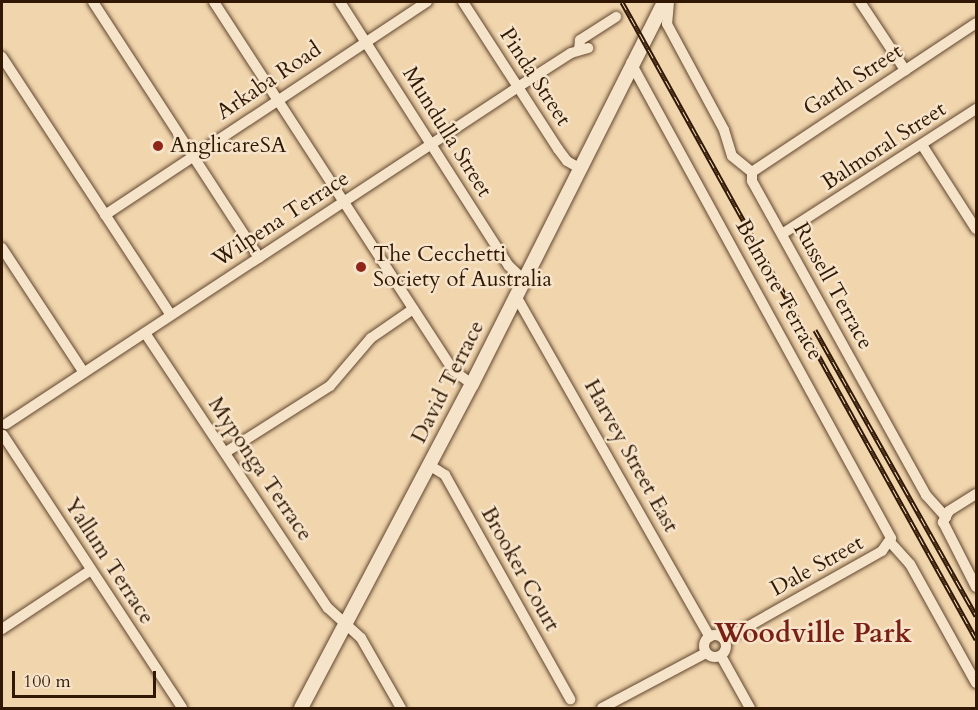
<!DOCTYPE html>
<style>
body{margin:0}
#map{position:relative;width:978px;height:710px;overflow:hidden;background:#f1d5ad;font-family:Cardo,serif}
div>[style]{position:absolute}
.roads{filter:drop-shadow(0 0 2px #61472e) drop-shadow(0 0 2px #61472e)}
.minor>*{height:10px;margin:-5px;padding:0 5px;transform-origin:5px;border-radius:5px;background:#f6e4ca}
.minor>.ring{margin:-5px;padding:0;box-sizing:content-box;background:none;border:10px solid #f6e4ca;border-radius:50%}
.secondary>*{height:14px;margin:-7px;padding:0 7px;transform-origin:7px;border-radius:7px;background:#f6e4ca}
.rail>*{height:5px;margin-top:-2.5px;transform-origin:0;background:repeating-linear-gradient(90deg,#f6e4ca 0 9px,#311804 0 18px);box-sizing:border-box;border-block:2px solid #311804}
.dots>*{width:16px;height:16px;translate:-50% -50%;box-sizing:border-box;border:3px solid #f6e4ca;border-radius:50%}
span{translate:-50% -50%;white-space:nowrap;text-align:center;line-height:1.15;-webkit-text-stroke:5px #f6e4ca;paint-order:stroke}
.street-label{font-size:22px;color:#311804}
.poi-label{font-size:22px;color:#311804}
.left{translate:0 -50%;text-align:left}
.district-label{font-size:28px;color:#7a1f14;font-weight:700}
.frame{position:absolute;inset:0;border:3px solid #311804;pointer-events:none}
.scale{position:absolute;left:12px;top:671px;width:144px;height:27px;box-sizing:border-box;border:3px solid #311804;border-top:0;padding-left:8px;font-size:18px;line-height:21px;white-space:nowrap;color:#311804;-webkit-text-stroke:4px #f6e4ca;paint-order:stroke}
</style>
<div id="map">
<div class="roads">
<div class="minor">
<div style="left:93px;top:2px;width:305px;rotate:57deg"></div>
<div style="left:214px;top:2px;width:440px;rotate:57deg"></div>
<div style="left:454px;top:371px;width:22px;rotate:36deg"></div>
<div style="left:340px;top:2px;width:313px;rotate:57.4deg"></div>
<div style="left:509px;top:266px;width:21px;rotate:43deg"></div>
<div style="left:463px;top:2px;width:175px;rotate:57.1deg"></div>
<div style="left:558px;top:149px;width:15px;rotate:53deg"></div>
<div style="left:567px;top:161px;width:14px;rotate:30deg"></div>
<div style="left:669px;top:2px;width:22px;rotate:95deg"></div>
<div style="left:667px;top:24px;width:120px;rotate:61.7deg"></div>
<div style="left:724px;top:130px;width:27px;rotate:73deg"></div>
<div style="left:732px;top:156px;width:26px;rotate:39deg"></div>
<div style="left:860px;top:2px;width:82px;rotate:56.5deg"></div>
<div style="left:579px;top:50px;width:10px;rotate:-84deg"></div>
<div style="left:580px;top:40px;width:43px;rotate:-32.6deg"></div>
<div style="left:2px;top:57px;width:308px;rotate:56.8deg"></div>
<div style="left:631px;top:63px;width:542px;rotate:61.31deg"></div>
<div style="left:891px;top:538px;width:16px;rotate:125deg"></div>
<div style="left:882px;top:551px;width:181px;rotate:150.6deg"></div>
<div style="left:922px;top:145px;width:100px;rotate:57.3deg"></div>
<div style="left:752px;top:172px;width:9px;rotate:90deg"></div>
<div style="left:752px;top:181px;width:359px;rotate:61deg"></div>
<div style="left:926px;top:495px;width:30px;rotate:48deg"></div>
<div style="left:752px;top:172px;width:269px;rotate:-33.6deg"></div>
<div style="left:105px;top:215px;width:386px;rotate:-33.5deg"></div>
<div style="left:782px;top:234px;width:231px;rotate:-32.8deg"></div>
<div style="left:2px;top:248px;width:149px;rotate:56.7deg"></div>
<div style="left:516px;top:296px;width:392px;rotate:60.4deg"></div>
<div style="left:145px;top:333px;width:330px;rotate:56.4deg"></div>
<div style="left:328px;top:608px;width:45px;rotate:42.3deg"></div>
<div style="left:361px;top:638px;width:81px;rotate:60.3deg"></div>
<div style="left:6px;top:424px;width:613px;rotate:-33.35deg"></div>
<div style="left:518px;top:87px;width:63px;rotate:-32.7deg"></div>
<div style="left:571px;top:53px;width:18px;rotate:-16deg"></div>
<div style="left:3px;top:435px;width:326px;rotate:56.7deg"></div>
<div style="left:226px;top:452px;width:123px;rotate:-32.4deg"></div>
<div style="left:330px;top:386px;width:63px;rotate:-49.5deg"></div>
<div style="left:371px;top:338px;width:51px;rotate:-34.6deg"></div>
<div style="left:429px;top:465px;width:19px;rotate:32deg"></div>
<div style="left:445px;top:475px;width:257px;rotate:60.8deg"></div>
<div style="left:976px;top:494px;width:32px;rotate:148deg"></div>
<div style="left:949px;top:511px;width:13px;rotate:119deg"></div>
<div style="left:943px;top:522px;width:73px;rotate:63.1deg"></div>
<div style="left:891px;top:543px;width:28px;rotate:48deg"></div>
<div style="left:910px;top:564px;width:136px;rotate:61deg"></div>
<div style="left:2px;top:629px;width:107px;rotate:-33.5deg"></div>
<div class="ring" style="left:704px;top:635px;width:12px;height:12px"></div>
<div style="left:721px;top:656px;width:60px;rotate:60.9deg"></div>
<div style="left:602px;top:708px;width:118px;rotate:-27.9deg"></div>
</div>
<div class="secondary">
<div style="left:301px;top:708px;width:366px;rotate:-62.2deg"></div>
<div style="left:472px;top:384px;width:428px;rotate:-63.3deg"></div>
</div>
</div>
<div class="rail">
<div style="left:622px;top:2px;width:729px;rotate:60.94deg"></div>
<div style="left:815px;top:330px;width:328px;rotate:60.6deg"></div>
</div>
<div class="dots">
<div style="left:158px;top:146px;background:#8f2418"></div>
<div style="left:361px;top:267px;background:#8f2418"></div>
</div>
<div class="street-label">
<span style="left:535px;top:77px;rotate:57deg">Pinda Street</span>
<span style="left:853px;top:80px;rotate:-33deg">Garth Street</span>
<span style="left:269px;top:81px;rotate:-34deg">Arkaba Road</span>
<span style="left:447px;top:132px;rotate:58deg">Mundulla Street</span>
<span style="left:884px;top:146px;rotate:-33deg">Balmoral Street</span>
<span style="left:281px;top:219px;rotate:-33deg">Wilpena Terrace</span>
<span style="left:833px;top:286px;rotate:61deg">Russell Terrace</span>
<span style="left:779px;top:290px;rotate:61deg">Belmore Terrace</span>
<span style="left:448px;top:382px;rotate:-63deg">David Terrace</span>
<span style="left:631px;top:456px;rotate:61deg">Harvey Street East</span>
<span style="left:260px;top:469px;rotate:56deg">Myponga Terrace</span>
<span style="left:109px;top:561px;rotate:57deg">Yallum Terrace</span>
<span style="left:817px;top:566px;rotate:-29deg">Dale Street</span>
<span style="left:520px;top:569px;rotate:61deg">Brooker Court</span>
</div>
<div class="poi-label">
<span class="left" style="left:170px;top:146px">AnglicareSA</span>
<span class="left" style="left:373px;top:267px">The Cecchetti<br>Society of Australia</span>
</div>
<div class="district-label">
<span style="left:813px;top:633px">Woodville Park</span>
</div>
<div class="frame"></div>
<div class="scale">100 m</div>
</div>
